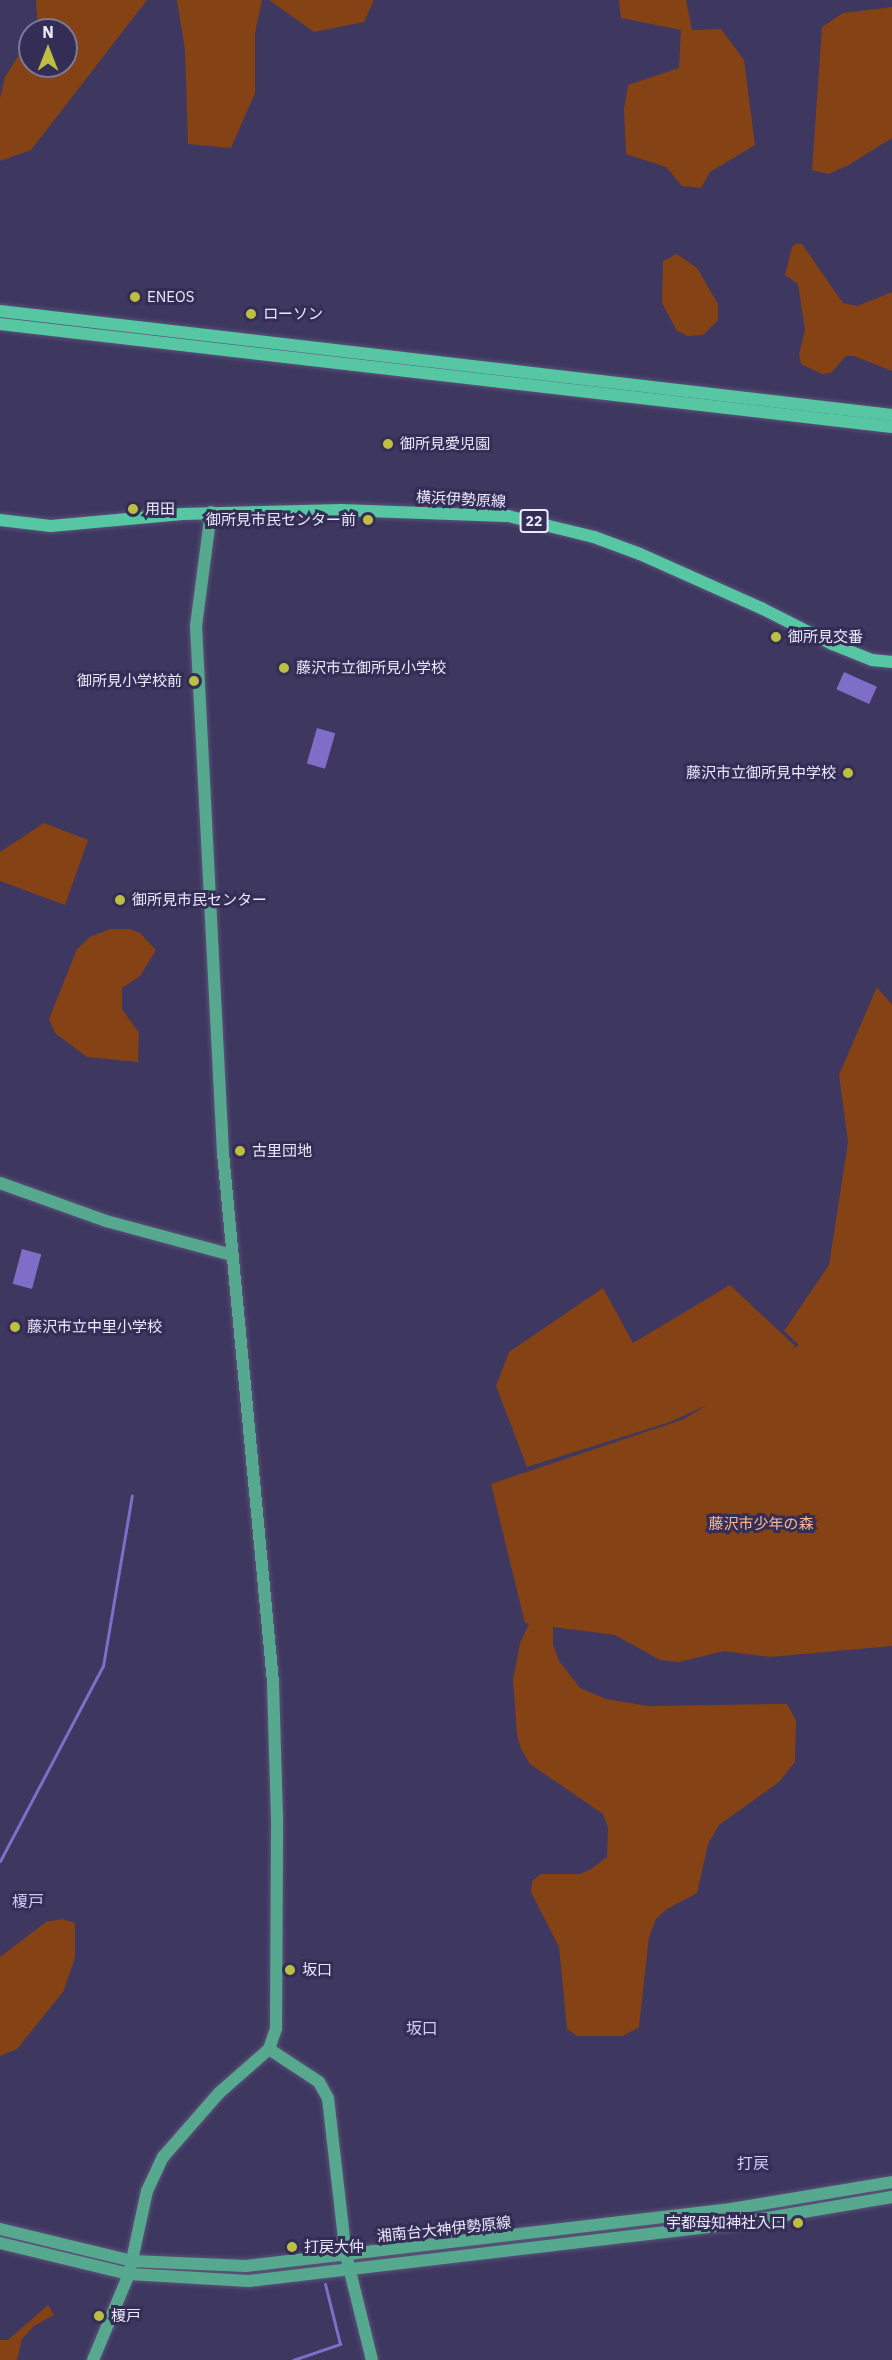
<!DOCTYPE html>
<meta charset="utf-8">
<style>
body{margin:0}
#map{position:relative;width:892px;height:2360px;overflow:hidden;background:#3e3760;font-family:"IBM Plex Sans","Noto Sans JP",sans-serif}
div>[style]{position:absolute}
.green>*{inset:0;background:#854215}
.water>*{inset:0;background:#7e6ec8;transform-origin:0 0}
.stream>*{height:3px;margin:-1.5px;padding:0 1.5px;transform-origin:1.5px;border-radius:1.5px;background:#7e6ec8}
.roads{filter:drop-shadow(0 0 2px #5a5379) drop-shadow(0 0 2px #5a5379)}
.secondary>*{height:12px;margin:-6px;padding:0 6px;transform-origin:6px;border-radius:6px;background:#56a98e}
.primary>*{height:12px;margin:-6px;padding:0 6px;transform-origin:6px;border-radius:6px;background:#56c6a3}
.dots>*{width:16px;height:16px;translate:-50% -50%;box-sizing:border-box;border:3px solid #342d55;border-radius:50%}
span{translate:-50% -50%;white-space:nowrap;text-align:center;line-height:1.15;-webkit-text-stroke:6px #342d55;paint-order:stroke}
.shield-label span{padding:2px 4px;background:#342d55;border:2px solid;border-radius:4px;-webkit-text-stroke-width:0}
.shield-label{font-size:14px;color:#ebe9fe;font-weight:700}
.poi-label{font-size:15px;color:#ebe9fe}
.left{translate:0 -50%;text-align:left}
.right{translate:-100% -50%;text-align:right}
.street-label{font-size:15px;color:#ebe9fe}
.park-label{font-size:15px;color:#feb68f}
.neighbourhood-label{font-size:16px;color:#cfc9fc}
.north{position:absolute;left:18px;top:18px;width:60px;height:60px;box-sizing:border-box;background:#342d55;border:2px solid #7d7899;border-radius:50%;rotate:0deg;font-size:16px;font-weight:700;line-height:24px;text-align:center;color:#ebe9fe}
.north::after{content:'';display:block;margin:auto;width:21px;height:27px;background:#bdbf43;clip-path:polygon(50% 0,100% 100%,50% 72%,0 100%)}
</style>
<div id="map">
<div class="green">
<div style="clip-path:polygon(36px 0,147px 0,31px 150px,0 161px,0 98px,5px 77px,19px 55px,30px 41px,30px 66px,66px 66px,66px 30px,38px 30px)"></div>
<div style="clip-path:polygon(177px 0,262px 0,255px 33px,255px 93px,231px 148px,188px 144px,185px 50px)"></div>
<div style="clip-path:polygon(269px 0,374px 0,364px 22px,314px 32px)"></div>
<div style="clip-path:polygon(619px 0,686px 0,692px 30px,721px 29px,744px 60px,755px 145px,710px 172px,701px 188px,682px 186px,666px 167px,626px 154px,624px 109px,628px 85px,679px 68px,681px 30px,621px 18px)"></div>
<div style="clip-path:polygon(892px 7px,892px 138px,847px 166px,828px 174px,812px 170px,822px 27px,843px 13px)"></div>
<div style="clip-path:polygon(797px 243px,802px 244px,843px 303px,857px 306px,892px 292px,892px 371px,854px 356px,846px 356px,831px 373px,822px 374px,801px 364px,799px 355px,805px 330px,800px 297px,798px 284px,785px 275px,792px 247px)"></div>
<div style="clip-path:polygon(677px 254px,697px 268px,718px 304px,718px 320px,703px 335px,688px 336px,677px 331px,662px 303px,663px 261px)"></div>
<div style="clip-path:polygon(44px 823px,88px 840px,65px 905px,0 881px,0 852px)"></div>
<div style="clip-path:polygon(110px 929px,130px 929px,140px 933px,156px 950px,140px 976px,122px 988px,122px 1009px,139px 1033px,138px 1062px,87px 1057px,55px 1033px,49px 1019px,77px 949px,90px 937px)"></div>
<div style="clip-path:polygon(877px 987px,892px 1005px,892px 1646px,770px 1657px,724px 1651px,679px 1662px,660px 1660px,615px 1635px,553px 1627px,553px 1645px,559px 1661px,580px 1688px,606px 1699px,648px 1706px,787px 1704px,796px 1720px,795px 1762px,779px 1782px,719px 1825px,708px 1844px,697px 1893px,667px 1909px,656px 1919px,649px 1937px,639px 2027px,623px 2036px,577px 2036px,567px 2029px,559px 1947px,531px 1892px,532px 1881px,541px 1874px,580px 1874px,591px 1869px,607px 1857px,608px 1828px,603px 1814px,530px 1764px,521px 1749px,517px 1735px,513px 1680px,520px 1643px,529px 1624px,525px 1623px,491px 1484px,684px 1419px,707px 1405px,670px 1422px,527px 1467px,496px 1386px,509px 1352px,603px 1288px,633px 1343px,730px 1285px,795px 1346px,791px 1350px,799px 1345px,784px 1331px,829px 1265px,848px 1142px,839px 1075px)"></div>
<div style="clip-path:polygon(62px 1919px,75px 1923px,75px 1958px,63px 1992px,17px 2049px,0 2056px,0 1957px,46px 1922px)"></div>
<div style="clip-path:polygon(48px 2305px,54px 2315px,34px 2326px,22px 2339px,17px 2360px,0 2360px,0 2340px,8px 2340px)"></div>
</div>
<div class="water">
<div style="left:844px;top:672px;width:36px;height:19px;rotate:24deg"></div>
<div style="left:317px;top:728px;width:19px;height:37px;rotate:16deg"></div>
<div style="left:22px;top:1249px;width:20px;height:36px;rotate:15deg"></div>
</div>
<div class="stream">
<div style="left:0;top:1861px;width:221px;rotate:-62.2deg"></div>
<div style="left:103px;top:1666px;width:173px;rotate:-80.4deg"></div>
<div style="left:293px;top:2360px;width:50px;rotate:-18.8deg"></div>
<div style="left:340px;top:2344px;width:62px;rotate:-104deg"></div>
</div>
<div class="roads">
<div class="secondary">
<div style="left:0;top:1183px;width:113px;rotate:19.7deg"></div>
<div style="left:106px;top:1221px;width:131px;rotate:15.1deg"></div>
<div style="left:269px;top:2049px;width:60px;rotate:33.4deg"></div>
<div style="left:319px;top:2082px;width:18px;rotate:61deg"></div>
<div style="left:328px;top:2098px;width:158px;rotate:83.5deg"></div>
<div style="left:346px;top:2255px;width:108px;rotate:76.1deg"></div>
<div style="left:0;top:2229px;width:136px;rotate:13.6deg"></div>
<div style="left:132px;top:2261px;width:114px;rotate:2.5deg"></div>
<div style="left:246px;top:2266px;width:482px;rotate:-6.7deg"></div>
<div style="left:725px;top:2210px;width:169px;rotate:-9.5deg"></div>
<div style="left:0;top:2243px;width:133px;rotate:13.5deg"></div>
<div style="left:129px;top:2274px;width:120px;rotate:3.3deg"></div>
<div style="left:249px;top:2281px;width:486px;rotate:-6.7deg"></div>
<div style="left:732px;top:2224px;width:162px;rotate:-9.6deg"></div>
<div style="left:93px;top:2360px;width:93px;rotate:-67.3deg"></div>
<div style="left:129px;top:2274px;width:85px;rotate:-77.8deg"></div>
<div style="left:147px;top:2191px;width:38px;rotate:-65deg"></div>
<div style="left:163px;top:2157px;width:85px;rotate:-48.8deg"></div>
<div style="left:219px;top:2093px;width:67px;rotate:-41.3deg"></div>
<div style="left:269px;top:2049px;width:21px;rotate:-71deg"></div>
<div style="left:276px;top:2029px;width:211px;rotate:-89.7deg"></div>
<div style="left:277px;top:1818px;width:136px;rotate:-91.7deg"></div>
<div style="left:273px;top:1682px;width:531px;rotate:-95.4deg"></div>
<div style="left:223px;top:1153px;width:528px;rotate:-92.93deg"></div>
<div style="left:196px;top:626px;width:115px;rotate:-82.5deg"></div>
</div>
<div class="primary">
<div style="left:0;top:311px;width:898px;rotate:6.65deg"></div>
<div style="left:0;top:324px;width:898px;rotate:6.59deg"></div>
<div style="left:0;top:520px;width:51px;rotate:6.7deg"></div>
<div style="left:51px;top:526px;width:132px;rotate:-5.2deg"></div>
<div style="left:182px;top:514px;width:159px;rotate:-1.4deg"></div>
<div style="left:341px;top:510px;width:167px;rotate:2.1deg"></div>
<div style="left:508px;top:516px;width:89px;rotate:13.7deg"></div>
<div style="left:594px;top:537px;width:49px;rotate:20.3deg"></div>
<div style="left:640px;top:554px;width:133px;rotate:24.1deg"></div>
<div style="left:761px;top:608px;width:80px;rotate:26.9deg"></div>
<div style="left:832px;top:644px;width:43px;rotate:21.8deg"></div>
<div style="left:872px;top:660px;width:20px;rotate:6deg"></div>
</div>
</div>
<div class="dots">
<div style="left:135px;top:297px;background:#bdbf43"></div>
<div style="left:251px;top:314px;background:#bdbf43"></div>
<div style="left:388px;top:444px;background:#bdbf43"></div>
<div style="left:133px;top:509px;background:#bdbf43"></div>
<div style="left:368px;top:520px;background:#bdbf43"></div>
<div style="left:776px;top:637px;background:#bdbf43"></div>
<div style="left:284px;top:668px;background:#bdbf43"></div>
<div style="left:194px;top:681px;background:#bdbf43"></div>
<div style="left:848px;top:773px;background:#bdbf43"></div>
<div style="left:120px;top:900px;background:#bdbf43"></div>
<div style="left:240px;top:1151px;background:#bdbf43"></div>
<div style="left:15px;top:1327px;background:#bdbf43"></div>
<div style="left:290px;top:1970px;background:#bdbf43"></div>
<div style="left:798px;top:2223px;background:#bdbf43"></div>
<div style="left:292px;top:2247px;background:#bdbf43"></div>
<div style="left:99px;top:2316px;background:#bdbf43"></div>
</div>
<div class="shield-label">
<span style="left:534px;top:521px">22</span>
</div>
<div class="poi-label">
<span class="left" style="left:147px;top:297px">ENEOS</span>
<span class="left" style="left:263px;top:314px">ローソン</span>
<span class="left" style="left:400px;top:444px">御所見愛児園</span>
<span class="left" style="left:145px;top:509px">用田</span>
<span class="right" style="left:356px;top:520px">御所見市民センター前</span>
<span class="left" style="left:788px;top:637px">御所見交番</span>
<span class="left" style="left:296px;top:668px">藤沢市立御所見小学校</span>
<span class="right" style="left:182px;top:681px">御所見小学校前</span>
<span class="right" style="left:836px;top:773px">藤沢市立御所見中学校</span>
<span class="left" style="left:132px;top:900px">御所見市民センター</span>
<span class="left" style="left:252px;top:1151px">古里団地</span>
<span class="left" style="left:27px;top:1327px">藤沢市立中里小学校</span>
<span class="left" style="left:302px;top:1970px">坂口</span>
<span class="right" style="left:786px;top:2223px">宇都母知神社入口</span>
<span class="left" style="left:304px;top:2247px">打戻大仲</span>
<span class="left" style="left:111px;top:2316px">榎戸</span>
</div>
<div class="street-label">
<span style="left:461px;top:499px;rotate:3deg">横浜伊勢原線</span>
<span style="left:444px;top:2229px;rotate:-6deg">湘南台大神伊勢原線</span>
</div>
<div class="park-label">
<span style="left:761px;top:1524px">藤沢市少年の森</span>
</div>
<div class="neighbourhood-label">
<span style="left:28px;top:1901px">榎戸</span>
<span style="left:422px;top:2028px">坂口</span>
<span style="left:753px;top:2163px">打戻</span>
</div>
<div class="north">N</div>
</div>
